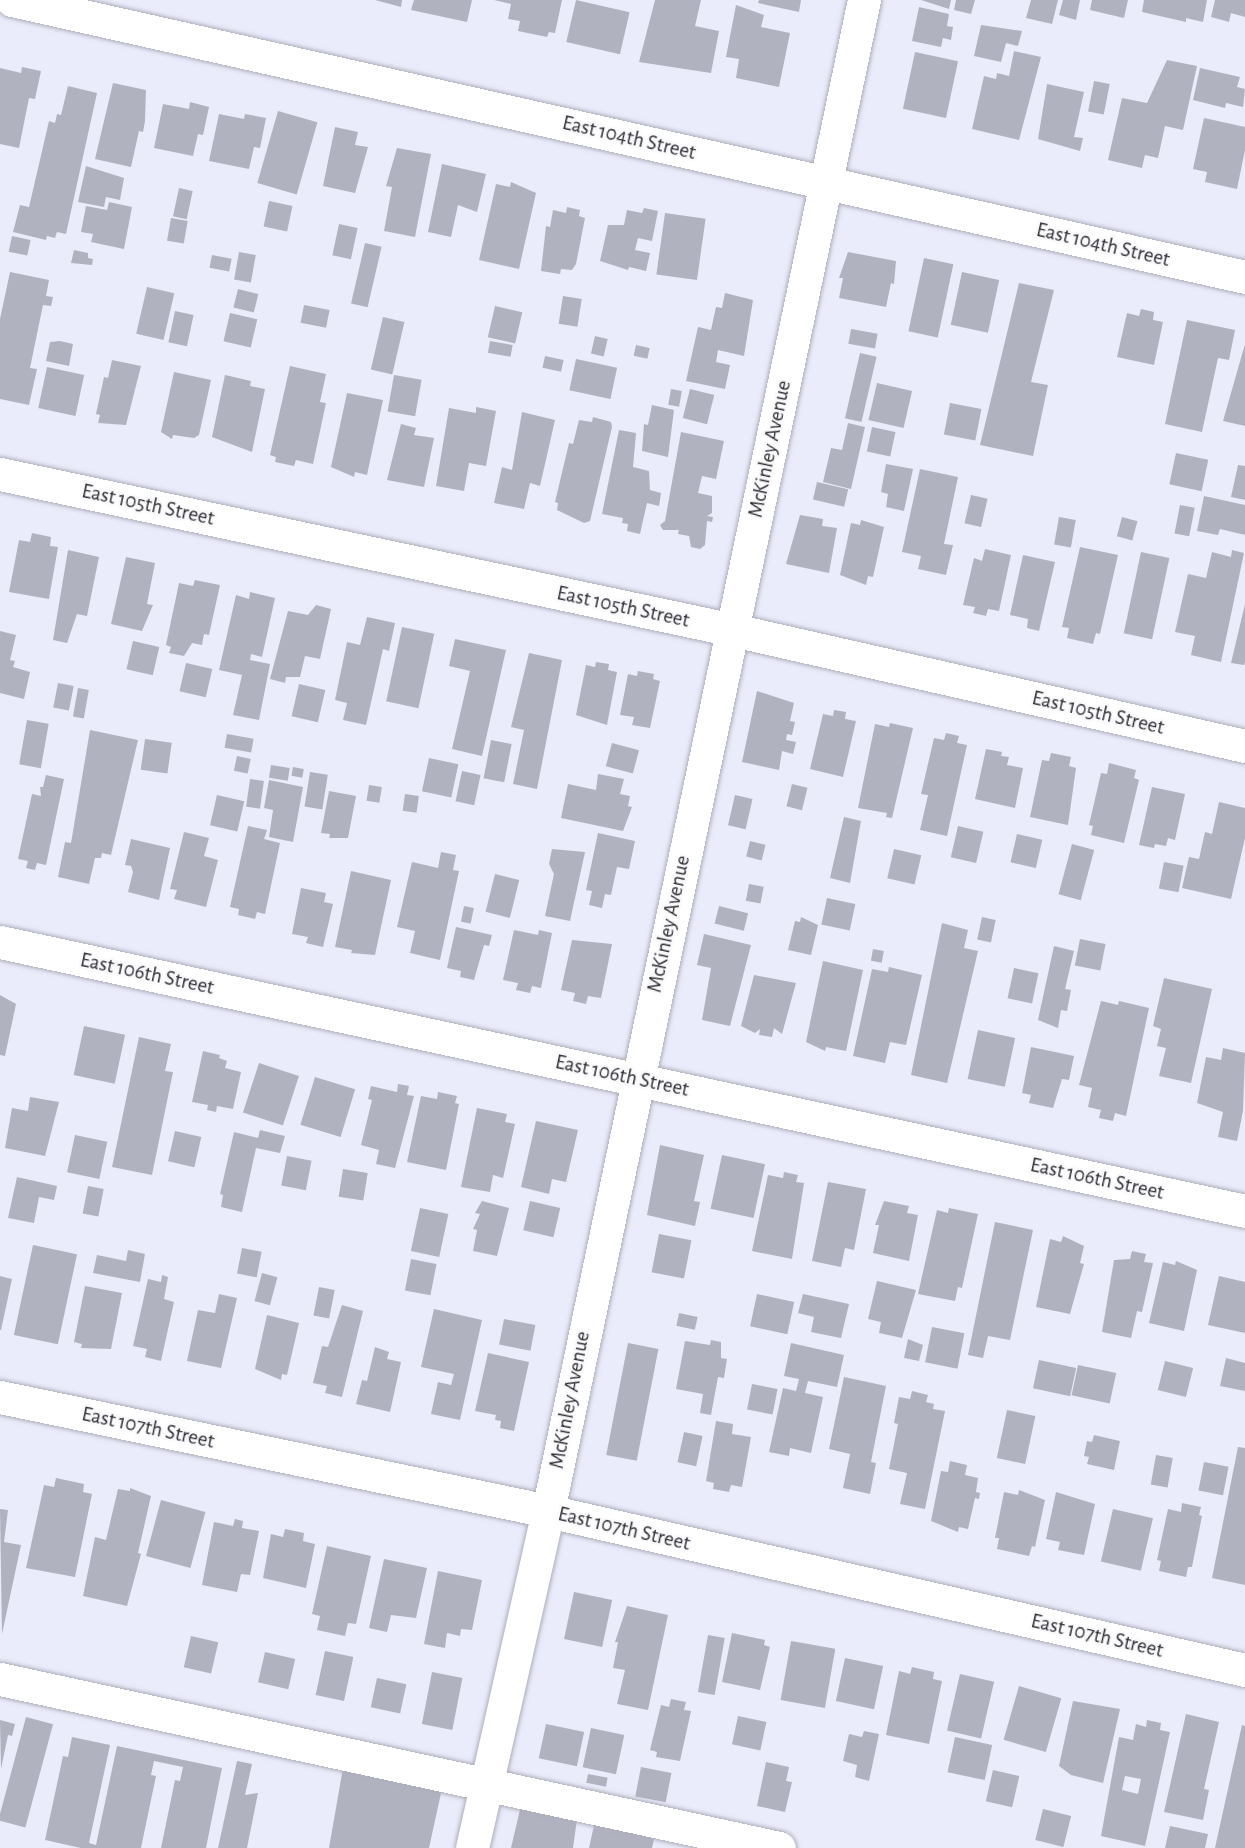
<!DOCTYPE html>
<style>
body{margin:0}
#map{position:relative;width:1245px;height:1848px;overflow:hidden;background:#ebecfb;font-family:"Alegreya Sans",sans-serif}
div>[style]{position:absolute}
.building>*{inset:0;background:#b1b2c0;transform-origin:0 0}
.roads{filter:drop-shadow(0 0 2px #adaebc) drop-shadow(0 0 2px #adaebc)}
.minor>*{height:33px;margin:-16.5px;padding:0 16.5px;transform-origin:16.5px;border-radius:16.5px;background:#fff}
span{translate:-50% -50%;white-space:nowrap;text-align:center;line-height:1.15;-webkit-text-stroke:5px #fafafd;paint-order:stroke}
.street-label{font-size:21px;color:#2f2f35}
</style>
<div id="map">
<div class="building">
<div style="clip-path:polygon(375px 0,402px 0,401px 7px)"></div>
<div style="clip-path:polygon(414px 0,472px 0,467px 22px,411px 10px)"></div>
<div style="clip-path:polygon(494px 0,562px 0,555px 33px,549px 32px,547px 37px,518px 31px,520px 21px,508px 19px,511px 4px)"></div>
<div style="left:576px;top:0;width:55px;height:43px;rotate:13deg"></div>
<div style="clip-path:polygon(655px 0,701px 0,695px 26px,719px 31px,711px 73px,639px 62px)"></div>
<div style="clip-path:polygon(759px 0,801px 0,799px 12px,758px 3px)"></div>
<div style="clip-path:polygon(921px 0,951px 0,949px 9px)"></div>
<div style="clip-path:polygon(956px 0,975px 0,971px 14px,954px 10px)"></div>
<div style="clip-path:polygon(1031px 0,1058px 0,1052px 24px,1026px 18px)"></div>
<div style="clip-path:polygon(1063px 0,1080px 0,1076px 20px,1059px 15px)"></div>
<div style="clip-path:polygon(1092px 0,1128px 0,1124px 18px,1090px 10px)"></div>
<div style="clip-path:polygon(1144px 0,1207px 0,1203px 22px,1186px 18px,1186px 22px,1142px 12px)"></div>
<div style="clip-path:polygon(1215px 0,1245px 0,1245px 17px,1231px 13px,1229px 22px,1211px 17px)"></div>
<div style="clip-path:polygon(736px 5px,764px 15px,761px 27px,790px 33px,779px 87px,736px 78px,739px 59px,726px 57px)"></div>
<div style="clip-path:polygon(919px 7px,949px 14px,947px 26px,953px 27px,951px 40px,943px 38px,941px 47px,912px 41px)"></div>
<div style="clip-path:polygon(981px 25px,1022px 31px,1018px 46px,1006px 43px,1001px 62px,974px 56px)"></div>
<div style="clip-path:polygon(1014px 51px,1041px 57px,1019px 140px,972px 129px,984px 76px,996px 79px,997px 73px,1009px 76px)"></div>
<div style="left:915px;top:52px;width:44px;height:58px;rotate:12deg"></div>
<div style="clip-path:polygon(1167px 60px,1197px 66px,1183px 130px,1165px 126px,1158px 158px,1145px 155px,1142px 168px,1108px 160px,1122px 98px,1147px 103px)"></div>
<div style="clip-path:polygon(22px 67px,41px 71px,35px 99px,29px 98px,19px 148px,0 144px,0 68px,21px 73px)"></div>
<div style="clip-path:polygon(1200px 68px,1240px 77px,1237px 87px,1245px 89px,1243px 107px,1226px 103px,1225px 108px,1193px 100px)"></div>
<div style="left:1094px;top:81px;width:16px;height:31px;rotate:11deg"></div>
<div style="clip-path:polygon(113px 83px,146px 90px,145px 121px,143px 132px,139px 131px,131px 167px,95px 159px)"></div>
<div style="clip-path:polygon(1047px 84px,1084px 92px,1074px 137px,1083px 138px,1080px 151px,1038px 139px)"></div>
<div style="clip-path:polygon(68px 86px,97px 93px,66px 234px,57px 232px,55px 238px,47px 236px,46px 240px,13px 232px,20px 205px,29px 207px,49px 121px,55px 123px,57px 114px,61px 115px)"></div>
<div style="clip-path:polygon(190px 102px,209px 107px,203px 135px,198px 134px,193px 156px,154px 148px,163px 104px,189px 109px)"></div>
<div style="left:278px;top:111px;width:41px;height:75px;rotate:16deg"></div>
<div style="clip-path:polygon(219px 114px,244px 119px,245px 114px,266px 118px,260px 148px,254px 147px,249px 169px,209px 161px)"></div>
<div style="clip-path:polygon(1204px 118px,1245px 127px,1245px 150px,1237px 189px,1205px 182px,1207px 172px,1193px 169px)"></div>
<div style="clip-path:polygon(335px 127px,358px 132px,355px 145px,368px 147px,355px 193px,323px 186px)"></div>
<div style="clip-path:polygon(397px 148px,431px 154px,415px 237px,384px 231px,392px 187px,386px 186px)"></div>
<div style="clip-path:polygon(442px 164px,486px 174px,477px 212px,458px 205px,451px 237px,428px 232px)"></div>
<div style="clip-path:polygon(86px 166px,124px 178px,120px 200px,106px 197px,104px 207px,78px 202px)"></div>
<div style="clip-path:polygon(511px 182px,536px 193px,519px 269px,479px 260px,496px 184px,510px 187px)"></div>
<div style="left:179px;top:188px;width:14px;height:29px;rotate:12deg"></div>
<div style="left:269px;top:201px;width:24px;height:26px;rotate:12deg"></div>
<div style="clip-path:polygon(109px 202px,132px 207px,124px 249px,91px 242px,93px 234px,81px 232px,86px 206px,107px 210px)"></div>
<div style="clip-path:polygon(567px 207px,580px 210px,579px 216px,585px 218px,576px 264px,572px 270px,561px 269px,560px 274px,541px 271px,546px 226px,550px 227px,553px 210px,566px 213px)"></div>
<div style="clip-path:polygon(644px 208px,658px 211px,652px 241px,638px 238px,635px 250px,650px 253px,646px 271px,629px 267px,628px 270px,600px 261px,608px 225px,624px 225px,627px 210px,642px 213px)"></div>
<div style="left:665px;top:213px;width:41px;height:62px;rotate:8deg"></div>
<div style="left:171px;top:218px;width:17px;height:23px;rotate:10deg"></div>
<div style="left:339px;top:224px;width:19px;height:32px;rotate:12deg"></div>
<div style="left:12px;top:236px;width:19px;height:16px;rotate:12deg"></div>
<div style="left:365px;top:243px;width:17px;height:62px;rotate:13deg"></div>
<div style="clip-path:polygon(74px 250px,88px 253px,88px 258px,93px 259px,92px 265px,71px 263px)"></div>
<div style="left:239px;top:252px;width:17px;height:28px;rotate:10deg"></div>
<div style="clip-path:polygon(848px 252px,896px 261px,894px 284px,891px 283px,886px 307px,839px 298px,843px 278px,839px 278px)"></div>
<div style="left:212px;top:255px;width:20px;height:13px;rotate:11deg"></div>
<div style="left:924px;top:258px;width:30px;height:75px;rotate:12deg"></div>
<div style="clip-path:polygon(10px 272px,49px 280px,46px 296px,53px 297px,51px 306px,43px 305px,30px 368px,37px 369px,29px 405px,0 399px,0 319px)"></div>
<div style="left:962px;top:272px;width:38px;height:54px;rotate:12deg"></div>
<div style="clip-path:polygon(1019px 283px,1054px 290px,1031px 382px,1048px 385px,1033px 456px,980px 445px)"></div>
<div style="left:147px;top:287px;width:28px;height:48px;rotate:13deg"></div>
<div style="left:238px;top:289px;width:21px;height:19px;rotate:14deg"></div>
<div style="clip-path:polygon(725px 293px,753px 300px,744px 356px,718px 350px,716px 362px,730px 365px,725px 389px,686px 381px,698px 327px,711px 330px,716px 307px,722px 308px)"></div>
<div style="left:563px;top:296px;width:19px;height:28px;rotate:9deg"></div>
<div style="left:304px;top:305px;width:26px;height:18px;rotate:11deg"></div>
<div style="left:495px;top:306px;width:28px;height:32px;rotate:13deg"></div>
<div style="clip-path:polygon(1141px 309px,1154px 312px,1153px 320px,1163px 322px,1154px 365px,1117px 357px,1127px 313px,1139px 316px)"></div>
<div style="left:175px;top:311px;width:19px;height:32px;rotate:12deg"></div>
<div style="left:230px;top:313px;width:28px;height:29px;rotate:13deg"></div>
<div style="left:383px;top:317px;width:22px;height:54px;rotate:13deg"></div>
<div style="clip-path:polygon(1187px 320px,1235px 330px,1229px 360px,1218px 358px,1202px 432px,1165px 424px)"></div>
<div style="left:851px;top:329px;width:27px;height:15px;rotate:10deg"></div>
<div style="left:595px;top:336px;width:13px;height:18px;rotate:13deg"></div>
<div style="clip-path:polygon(60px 341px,73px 344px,69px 366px,46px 361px,50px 342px)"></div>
<div style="left:490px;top:341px;width:23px;height:12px;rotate:10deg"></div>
<div style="clip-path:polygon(1245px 344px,1245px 426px,1223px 421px)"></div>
<div style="left:636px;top:345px;width:14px;height:11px;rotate:12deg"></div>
<div style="left:860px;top:353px;width:17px;height:67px;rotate:13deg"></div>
<div style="left:545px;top:356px;width:19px;height:12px;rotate:12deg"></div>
<div style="left:576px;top:359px;width:42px;height:32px;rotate:12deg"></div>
<div style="clip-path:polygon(112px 360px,141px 366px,126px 425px,98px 423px,100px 415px,96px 414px,104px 377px,108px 378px)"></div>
<div style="clip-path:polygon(290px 366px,326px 374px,320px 402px,326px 403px,313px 464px,296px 460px,294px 466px,275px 462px,276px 457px,270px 455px)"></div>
<div style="left:47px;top:367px;width:38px;height:42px;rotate:12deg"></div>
<div style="clip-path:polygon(174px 372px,211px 380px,199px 435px,194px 438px,173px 435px,172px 439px,161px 432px)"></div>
<div style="clip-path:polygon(225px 375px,251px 381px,250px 386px,265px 389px,252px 452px,212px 437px)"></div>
<div style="left:394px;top:375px;width:28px;height:37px;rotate:10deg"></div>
<div style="left:877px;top:383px;width:36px;height:38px;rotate:13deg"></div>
<div style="left:671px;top:389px;width:11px;height:16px;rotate:10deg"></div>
<div style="left:690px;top:389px;width:25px;height:30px;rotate:14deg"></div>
<div style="clip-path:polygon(347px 393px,383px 400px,367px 475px,355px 472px,354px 477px,331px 467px)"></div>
<div style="left:950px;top:403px;width:32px;height:32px;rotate:11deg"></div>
<div style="clip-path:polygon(652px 405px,674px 410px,668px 457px,642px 451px,644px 424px,648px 425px)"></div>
<div style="clip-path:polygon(476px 407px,496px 411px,486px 466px,469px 463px,464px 491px,436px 486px,449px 408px,476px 413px)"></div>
<div style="clip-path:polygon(522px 412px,555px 420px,540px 486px,530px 483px,524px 509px,494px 503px,502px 467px,512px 470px)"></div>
<div style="clip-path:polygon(593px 417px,611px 422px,612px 427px,590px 521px,584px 523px,557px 510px,558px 503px,555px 502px,569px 443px,573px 444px,579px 420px,592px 422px)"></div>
<div style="clip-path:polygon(848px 423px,865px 427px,851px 489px,823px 482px,831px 448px,842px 450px)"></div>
<div style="clip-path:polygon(401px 424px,416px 428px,414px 435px,434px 438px,424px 487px,387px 480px)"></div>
<div style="left:872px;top:427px;width:24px;height:25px;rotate:12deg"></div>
<div style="clip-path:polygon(619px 430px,636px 433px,633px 467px,649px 471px,650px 490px,661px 493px,659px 506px,647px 503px,640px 534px,627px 531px,628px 524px,622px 523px,623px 518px,602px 514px)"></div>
<div style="clip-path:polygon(681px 432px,724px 441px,716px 479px,702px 476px,698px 493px,712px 496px,712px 513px,707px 516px,713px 517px,712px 522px,707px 521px,705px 545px,700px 549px,691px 547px,689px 536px,678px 534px,679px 530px,663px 530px,660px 525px,665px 521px)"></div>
<div style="left:1176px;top:453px;width:33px;height:32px;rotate:12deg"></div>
<div style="clip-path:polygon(886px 464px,913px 469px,904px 511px,886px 507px,888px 494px,881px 492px)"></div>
<div style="clip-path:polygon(1238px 465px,1245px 466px,1245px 500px,1231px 497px)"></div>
<div style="clip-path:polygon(920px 469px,958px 477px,944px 544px,953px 545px,946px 575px,918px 569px,921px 556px,902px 552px)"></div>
<div style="left:817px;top:482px;width:32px;height:18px;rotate:13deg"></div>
<div style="left:971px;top:495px;width:17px;height:29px;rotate:13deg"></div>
<div style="clip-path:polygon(1204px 496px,1245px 505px,1245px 535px,1220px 529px,1218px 535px,1197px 531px)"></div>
<div style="left:1180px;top:505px;width:15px;height:29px;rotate:11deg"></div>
<div style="clip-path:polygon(800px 515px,823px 519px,822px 526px,837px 528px,829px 573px,786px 564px)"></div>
<div style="left:1059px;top:517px;width:17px;height:28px;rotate:10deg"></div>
<div style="left:1122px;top:517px;width:16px;height:20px;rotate:15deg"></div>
<div style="clip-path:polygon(861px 520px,884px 527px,873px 577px,868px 576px,866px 585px,840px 575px,851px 523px,860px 525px)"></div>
<div style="clip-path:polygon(32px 533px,51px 537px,50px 546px,58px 547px,49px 599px,9px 592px,19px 540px,30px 542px)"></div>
<div style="clip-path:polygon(1080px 547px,1118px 555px,1100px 634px,1096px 633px,1093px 644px,1067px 638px,1069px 628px,1062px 627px)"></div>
<div style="clip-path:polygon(985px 549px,1011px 555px,999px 611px,988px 609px,986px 616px,973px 613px,975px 607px,963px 605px,974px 558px,982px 561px)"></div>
<div style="clip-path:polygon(68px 550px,99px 557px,87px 616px,77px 614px,67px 643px,53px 640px)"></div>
<div style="clip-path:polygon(1232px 550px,1244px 553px,1221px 662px,1191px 655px,1195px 636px,1175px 632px,1188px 574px,1206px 578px,1212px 552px,1231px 557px)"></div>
<div style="left:1141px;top:552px;width:29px;height:83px;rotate:12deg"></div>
<div style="clip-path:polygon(1023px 555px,1055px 562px,1039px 631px,1027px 628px,1028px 619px,1010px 615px)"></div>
<div style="clip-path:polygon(126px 557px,155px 563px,147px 604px,153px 605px,142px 631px,111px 624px)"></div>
<div style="clip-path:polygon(195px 580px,220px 585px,209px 635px,204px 634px,202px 645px,192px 643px,184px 656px,169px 653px,171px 647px,166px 645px,179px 583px,193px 586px)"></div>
<div style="clip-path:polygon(250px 592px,275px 598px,262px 657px,251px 654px,250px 660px,270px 664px,259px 720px,233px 715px,242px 675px,219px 670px,236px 595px,249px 599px)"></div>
<div style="clip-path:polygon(1245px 604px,1245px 662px,1244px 665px,1231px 663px)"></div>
<div style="clip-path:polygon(316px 605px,331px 609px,320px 659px,305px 656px,300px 677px,286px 677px,285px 683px,270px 679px,288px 611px,308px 615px)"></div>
<div style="clip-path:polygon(367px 617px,395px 623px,389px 651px,383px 649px,366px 725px,343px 720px,347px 703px,335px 700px,347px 642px,360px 645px)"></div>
<div style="left:402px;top:627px;width:33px;height:76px;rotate:12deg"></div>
<div style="clip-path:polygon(0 631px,16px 635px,10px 660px,15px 661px,13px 667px,30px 672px,24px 699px,0 693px)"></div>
<div style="clip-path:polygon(455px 639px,506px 650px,482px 756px,452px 749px,470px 671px,449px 666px)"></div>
<div style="left:133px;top:641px;width:27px;height:29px;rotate:13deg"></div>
<div style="clip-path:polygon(529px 653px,562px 660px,537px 789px,513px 784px,524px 730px,511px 727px)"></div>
<div style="clip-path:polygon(596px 662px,609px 664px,608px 670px,617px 672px,607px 725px,576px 715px,586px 665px,595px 667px)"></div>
<div style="left:186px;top:663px;width:27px;height:29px;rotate:13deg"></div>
<div style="clip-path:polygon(638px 671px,654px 674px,653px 679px,660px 681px,650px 728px,632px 725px,634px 717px,620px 715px,628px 674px,637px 676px)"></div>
<div style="left:58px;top:683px;width:16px;height:25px;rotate:11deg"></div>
<div style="left:299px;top:684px;width:27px;height:33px;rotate:13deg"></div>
<div style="left:78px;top:688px;width:11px;height:29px;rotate:10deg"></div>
<div style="clip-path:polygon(757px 691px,794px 703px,790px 721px,795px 722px,792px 735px,787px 734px,786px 740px,796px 742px,793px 754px,782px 751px,779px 770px,742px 762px)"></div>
<div style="clip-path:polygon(834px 710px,846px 712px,845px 719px,856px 721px,843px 777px,810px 769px,823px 714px,833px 716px)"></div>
<div style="left:27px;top:720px;width:22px;height:45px;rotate:10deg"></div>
<div style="clip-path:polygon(890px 723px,913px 728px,892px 818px,886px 817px,887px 813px,858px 808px,875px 724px,889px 727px)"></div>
<div style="clip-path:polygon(90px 730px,138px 740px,111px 855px,102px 853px,101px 858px,95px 858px,89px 884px,58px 877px,65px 842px,71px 843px)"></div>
<div style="clip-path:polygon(946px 733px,959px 736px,957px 743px,967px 745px,947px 836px,920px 830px,928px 795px,921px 794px,934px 738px,944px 740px)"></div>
<div style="left:227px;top:734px;width:27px;height:14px;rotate:10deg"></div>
<div style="left:145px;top:739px;width:27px;height:31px;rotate:8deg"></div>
<div style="left:491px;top:740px;width:21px;height:39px;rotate:11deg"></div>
<div style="left:612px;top:743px;width:28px;height:24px;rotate:15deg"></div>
<div style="clip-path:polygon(986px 749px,1002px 752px,1001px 756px,1009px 757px,1007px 765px,1023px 768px,1015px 808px,975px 799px)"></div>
<div style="clip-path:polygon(1051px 753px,1071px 757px,1069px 766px,1076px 768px,1068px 825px,1030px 817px,1042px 760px,1049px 761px)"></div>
<div style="left:237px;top:756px;width:14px;height:15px;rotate:12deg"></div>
<div style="left:429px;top:758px;width:30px;height:34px;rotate:12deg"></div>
<div style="clip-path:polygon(1109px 763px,1136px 770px,1134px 778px,1139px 780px,1124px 843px,1091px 835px,1093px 826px,1089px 825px,1101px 773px,1107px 774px)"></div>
<div style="left:271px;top:765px;width:19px;height:13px;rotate:9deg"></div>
<div style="left:293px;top:767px;width:11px;height:9px;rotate:10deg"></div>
<div style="left:462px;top:771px;width:19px;height:31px;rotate:12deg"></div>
<div style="left:310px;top:772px;width:18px;height:35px;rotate:9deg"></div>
<div style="clip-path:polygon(598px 774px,624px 779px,620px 794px,630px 796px,628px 806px,632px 807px,623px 831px,561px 818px,568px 784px,596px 790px)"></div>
<div style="clip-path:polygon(46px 775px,64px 779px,46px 865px,37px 863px,35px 870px,26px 868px,28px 861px,18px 859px,32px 794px,41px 796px,40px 787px,43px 787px)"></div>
<div style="left:250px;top:779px;width:14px;height:28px;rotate:8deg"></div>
<div style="clip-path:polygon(269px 780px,303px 787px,293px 842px,269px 837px,273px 810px,264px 808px)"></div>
<div style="left:792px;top:784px;width:16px;height:23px;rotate:14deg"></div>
<div style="left:369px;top:785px;width:13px;height:16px;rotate:9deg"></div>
<div style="clip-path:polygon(1152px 787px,1185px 794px,1175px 840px,1168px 838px,1166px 846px,1155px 844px,1154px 848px,1139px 845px)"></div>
<div style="clip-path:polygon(329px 791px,356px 796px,348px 838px,329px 838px,330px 834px,321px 833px)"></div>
<div style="left:405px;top:794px;width:14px;height:17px;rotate:8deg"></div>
<div style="left:217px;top:795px;width:28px;height:31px;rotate:13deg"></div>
<div style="left:735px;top:795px;width:18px;height:31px;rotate:13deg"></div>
<div style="clip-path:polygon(1219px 802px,1245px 808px,1245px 838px,1231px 899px,1182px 888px,1189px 857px,1199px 859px,1205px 832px,1212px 834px)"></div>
<div style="clip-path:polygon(844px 817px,861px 821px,850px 883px,830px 878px)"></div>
<div style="clip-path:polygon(248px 826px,267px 830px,264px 839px,280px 843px,265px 914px,257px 912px,255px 919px,238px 915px,239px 909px,230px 907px)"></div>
<div style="left:958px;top:826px;width:26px;height:32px;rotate:13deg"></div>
<div style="clip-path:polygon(184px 832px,209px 838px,204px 856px,218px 860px,206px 907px,174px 899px,177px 890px,170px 889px)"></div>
<div style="clip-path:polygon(598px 833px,635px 841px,629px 869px,617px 867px,611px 895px,605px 894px,602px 908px,589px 905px,592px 891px,586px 890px)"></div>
<div style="left:1017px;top:834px;width:26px;height:29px;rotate:13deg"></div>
<div style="clip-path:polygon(131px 839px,170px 848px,159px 900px,128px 892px,133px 872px,131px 866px,125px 865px)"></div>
<div style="left:750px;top:841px;width:16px;height:16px;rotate:14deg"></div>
<div style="left:1072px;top:844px;width:23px;height:52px;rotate:15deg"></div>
<div style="clip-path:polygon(552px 849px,585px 852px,570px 921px,545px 916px,554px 874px,549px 864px)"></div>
<div style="left:894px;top:849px;width:28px;height:30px;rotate:13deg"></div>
<div style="clip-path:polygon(441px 852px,456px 855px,453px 870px,459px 871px,440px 960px,410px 953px,415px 931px,397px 927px,412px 862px,438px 868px)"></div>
<div style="left:1164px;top:862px;width:20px;height:27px;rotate:11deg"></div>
<div style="clip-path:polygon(351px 871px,391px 880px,375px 955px,351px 953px,352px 950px,335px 947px)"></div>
<div style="left:495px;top:874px;width:25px;height:39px;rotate:14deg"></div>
<div style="left:749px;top:884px;width:15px;height:17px;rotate:11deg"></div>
<div style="clip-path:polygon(301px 888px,326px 893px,324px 902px,333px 904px,323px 947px,306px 943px,308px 937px,292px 934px)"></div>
<div style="left:827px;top:898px;width:29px;height:27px;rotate:12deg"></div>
<div style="left:464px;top:906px;width:10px;height:16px;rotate:11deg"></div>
<div style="left:719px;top:906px;width:30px;height:18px;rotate:14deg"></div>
<div style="clip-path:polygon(801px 917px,818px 925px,811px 955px,788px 950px,795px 921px,800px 922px)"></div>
<div style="left:982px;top:917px;width:14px;height:23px;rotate:12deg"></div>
<div style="clip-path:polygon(942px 923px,968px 930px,964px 948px,978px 951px,947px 1083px,911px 1075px)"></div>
<div style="clip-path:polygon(456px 927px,492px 935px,489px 946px,484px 945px,474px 980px,460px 977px,461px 971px,447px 968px)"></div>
<div style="clip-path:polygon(514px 930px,538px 935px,539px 930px,552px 933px,541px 988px,532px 986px,530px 993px,516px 990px,518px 983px,503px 980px)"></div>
<div style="clip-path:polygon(704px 934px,751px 945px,730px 1026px,702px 1020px,711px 968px,697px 965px)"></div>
<div style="left:1080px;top:939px;width:26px;height:27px;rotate:11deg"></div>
<div style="clip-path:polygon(572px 940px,612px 944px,601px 998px,588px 996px,586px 1004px,573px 1001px,575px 993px,561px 990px)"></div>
<div style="clip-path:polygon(1054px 946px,1074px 951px,1065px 989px,1071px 990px,1067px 1011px,1061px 1010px,1058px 1028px,1038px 1020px)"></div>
<div style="left:873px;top:949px;width:11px;height:12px;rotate:10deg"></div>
<div style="clip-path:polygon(823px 961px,863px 970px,846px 1051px,826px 1047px,825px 1051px,806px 1042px)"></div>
<div style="clip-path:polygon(889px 967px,922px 975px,906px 1045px,890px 1042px,885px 1063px,853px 1056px,872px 969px,888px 972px)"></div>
<div style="left:1014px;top:968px;width:25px;height:31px;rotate:12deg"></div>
<div style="clip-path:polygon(754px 975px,796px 983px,782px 1034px,774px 1028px,772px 1037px,759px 1035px,760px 1029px,755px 1033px,741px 1026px)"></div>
<div style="clip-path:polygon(1164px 978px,1212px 989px,1191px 1083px,1159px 1076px,1166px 1048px,1157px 1046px,1161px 1029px,1153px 1026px)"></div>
<div style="clip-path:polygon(0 995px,16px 1004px,5px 1056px,0 1055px)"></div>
<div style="clip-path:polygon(1101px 1001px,1118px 1005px,1119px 1001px,1149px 1008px,1126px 1116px,1115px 1113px,1113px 1121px,1099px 1118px,1101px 1110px,1088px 1107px,1092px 1088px,1079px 1085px)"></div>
<div style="left:84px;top:1026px;width:42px;height:50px;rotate:12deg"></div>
<div style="left:978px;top:1030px;width:38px;height:50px;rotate:12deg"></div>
<div style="clip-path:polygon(139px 1037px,171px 1044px,165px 1071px,173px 1072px,152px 1175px,112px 1167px)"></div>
<div style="clip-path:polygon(1031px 1047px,1074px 1056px,1069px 1080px,1062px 1079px,1053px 1108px,1029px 1103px,1031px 1095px,1022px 1093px)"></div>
<div style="clip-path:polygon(1223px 1048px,1245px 1053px,1243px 1111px,1237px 1141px,1218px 1137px,1223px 1112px,1197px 1103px,1206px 1057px,1221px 1060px)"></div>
<div style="clip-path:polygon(203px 1051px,220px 1055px,219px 1058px,227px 1061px,225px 1068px,241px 1072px,233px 1109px,217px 1106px,216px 1112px,207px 1110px,208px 1105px,192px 1102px)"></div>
<div style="left:259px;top:1063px;width:42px;height:52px;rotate:18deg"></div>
<div style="left:315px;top:1077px;width:42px;height:50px;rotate:17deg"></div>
<div style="clip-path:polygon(398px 1084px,409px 1086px,407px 1095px,414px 1096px,395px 1168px,376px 1164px,379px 1150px,361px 1145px,372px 1100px,368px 1099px,371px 1086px,397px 1092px)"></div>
<div style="clip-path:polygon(438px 1092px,457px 1096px,455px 1103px,459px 1104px,446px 1170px,407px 1162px,421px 1096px,437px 1099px)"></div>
<div style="clip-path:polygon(30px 1097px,59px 1102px,45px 1156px,5px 1148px,12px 1108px,28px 1111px)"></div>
<div style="clip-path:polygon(477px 1108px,507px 1114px,505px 1122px,515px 1124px,503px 1178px,493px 1175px,490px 1192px,461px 1187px)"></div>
<div style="clip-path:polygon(536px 1121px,578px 1130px,566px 1182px,552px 1179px,549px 1194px,521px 1187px)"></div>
<div style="clip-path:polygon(260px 1130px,285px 1136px,280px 1153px,256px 1148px,242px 1212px,221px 1207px,223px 1195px,220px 1194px,234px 1132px,258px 1138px)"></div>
<div style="left:175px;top:1131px;width:27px;height:31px;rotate:13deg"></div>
<div style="left:75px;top:1135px;width:33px;height:38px;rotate:12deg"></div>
<div style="clip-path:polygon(660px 1145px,704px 1155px,694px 1201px,700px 1202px,695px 1226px,647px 1215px)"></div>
<div style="left:722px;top:1155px;width:44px;height:55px;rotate:12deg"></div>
<div style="left:287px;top:1156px;width:25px;height:30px;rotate:11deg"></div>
<div style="left:343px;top:1169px;width:25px;height:28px;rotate:9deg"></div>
<div style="clip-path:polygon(784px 1172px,798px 1175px,796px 1182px,804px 1183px,792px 1259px,752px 1251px,768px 1175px,783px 1178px)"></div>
<div style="clip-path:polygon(17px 1177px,57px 1186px,54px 1200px,39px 1197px,34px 1223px,8px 1218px)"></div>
<div style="clip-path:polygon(828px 1182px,866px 1189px,854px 1250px,845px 1248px,841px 1267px,812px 1261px)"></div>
<div style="left:88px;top:1186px;width:16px;height:28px;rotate:11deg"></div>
<div style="clip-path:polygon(482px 1201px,509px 1208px,497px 1256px,473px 1251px,477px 1230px,473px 1229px,480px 1214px,475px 1213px)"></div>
<div style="left:530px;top:1201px;width:31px;height:30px;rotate:13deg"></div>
<div style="clip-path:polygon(884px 1201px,909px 1206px,907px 1213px,918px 1215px,909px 1261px,873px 1253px,879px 1225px,875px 1225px)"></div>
<div style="left:420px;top:1208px;width:29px;height:44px;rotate:12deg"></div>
<div style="clip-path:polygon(949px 1208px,978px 1214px,962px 1288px,958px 1287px,955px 1301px,918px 1294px,937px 1210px,948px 1213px)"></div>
<div style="clip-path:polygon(995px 1222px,1033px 1230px,1010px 1340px,988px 1336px,983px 1358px,968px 1355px)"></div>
<div style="left:659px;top:1234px;width:33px;height:39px;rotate:11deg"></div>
<div style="clip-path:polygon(1063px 1236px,1084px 1246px,1080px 1263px,1084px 1264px,1070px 1314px,1036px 1307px,1050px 1239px,1061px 1242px)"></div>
<div style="left:33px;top:1245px;width:45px;height:92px;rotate:12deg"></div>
<div style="left:242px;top:1248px;width:20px;height:26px;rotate:11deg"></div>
<div style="clip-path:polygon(128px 1250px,145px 1254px,140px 1282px,93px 1273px,97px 1255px,126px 1261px)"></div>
<div style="clip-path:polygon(1132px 1251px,1146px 1254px,1144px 1262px,1153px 1263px,1142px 1312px,1137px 1311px,1131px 1338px,1102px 1332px,1114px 1260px,1130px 1259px)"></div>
<div style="left:411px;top:1259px;width:26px;height:32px;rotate:11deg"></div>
<div style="clip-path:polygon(1176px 1261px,1197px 1270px,1184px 1331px,1149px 1323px,1163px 1262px,1175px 1265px)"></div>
<div style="left:262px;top:1273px;width:16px;height:29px;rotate:15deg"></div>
<div style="clip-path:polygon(162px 1275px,168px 1277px,164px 1299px,174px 1302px,161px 1361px,145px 1357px,147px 1349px,133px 1346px,148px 1279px,161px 1282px)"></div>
<div style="clip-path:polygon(0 1276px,12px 1279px,1px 1330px,0 1330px)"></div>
<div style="clip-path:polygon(1219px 1276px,1245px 1282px,1245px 1333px,1208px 1325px)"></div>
<div style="clip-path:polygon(877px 1281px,916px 1290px,902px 1338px,879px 1333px,881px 1322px,868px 1319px)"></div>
<div style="clip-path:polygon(85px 1286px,122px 1293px,111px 1349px,81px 1348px,82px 1344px,74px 1342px)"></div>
<div style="left:319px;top:1287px;width:16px;height:29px;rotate:11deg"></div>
<div style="clip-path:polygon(219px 1294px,237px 1298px,221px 1368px,187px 1361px,198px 1310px,215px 1313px)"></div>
<div style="left:757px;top:1294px;width:38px;height:33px;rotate:12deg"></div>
<div style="clip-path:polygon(803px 1294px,849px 1304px,841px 1338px,811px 1332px,814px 1317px,798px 1313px)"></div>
<div style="clip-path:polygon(342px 1305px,363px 1311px,342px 1397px,325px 1393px,327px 1386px,313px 1383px,322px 1346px,328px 1347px)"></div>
<div style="clip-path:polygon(434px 1309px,482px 1320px,460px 1420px,431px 1414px,438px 1382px,451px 1385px,454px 1374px,421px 1367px)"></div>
<div style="left:679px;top:1313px;width:19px;height:13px;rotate:12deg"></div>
<div style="clip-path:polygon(267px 1315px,299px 1323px,287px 1375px,282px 1374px,281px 1380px,255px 1369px)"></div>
<div style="left:504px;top:1319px;width:32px;height:26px;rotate:11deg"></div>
<div style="left:932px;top:1327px;width:33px;height:36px;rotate:11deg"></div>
<div style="clip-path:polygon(908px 1339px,923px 1345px,919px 1361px,904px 1358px)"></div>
<div style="clip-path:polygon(711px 1340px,721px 1342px,721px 1358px,727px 1359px,724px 1378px,718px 1377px,711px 1415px,700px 1413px,703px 1394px,676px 1389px,685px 1341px,710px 1345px)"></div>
<div style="left:628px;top:1343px;width:31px;height:114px;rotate:11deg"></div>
<div style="clip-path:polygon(791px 1343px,844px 1355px,837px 1387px,808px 1381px,805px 1393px,823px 1397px,811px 1453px,790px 1448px,789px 1456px,769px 1452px,783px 1388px,796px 1391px,799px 1379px,784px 1376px)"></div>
<div style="clip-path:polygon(375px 1347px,389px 1352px,387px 1359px,401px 1362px,390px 1412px,356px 1404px,362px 1380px,367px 1381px)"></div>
<div style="clip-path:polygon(488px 1353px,529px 1362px,514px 1431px,500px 1428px,501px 1421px,495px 1420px,496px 1415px,475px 1411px)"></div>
<div style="clip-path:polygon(1226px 1358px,1245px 1363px,1245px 1391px,1220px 1386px)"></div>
<div style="left:1039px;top:1360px;width:38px;height:29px;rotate:12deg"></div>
<div style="left:1165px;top:1361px;width:29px;height:30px;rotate:14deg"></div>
<div style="left:1078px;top:1365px;width:39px;height:31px;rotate:12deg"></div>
<div style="clip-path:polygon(844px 1377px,886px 1386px,871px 1462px,876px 1463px,870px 1494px,843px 1488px,850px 1454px,829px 1449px)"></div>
<div style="left:752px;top:1384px;width:26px;height:26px;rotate:11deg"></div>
<div style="clip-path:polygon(912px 1391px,928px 1395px,926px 1402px,934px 1404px,933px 1409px,945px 1411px,925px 1509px,900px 1504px,907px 1473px,889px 1469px,898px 1424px,894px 1423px,899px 1397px,910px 1399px)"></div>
<div style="left:1007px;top:1410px;width:29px;height:49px;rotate:12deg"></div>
<div style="clip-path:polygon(716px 1421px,733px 1424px,732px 1434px,751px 1437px,742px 1487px,731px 1485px,729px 1492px,713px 1489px,714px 1483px,706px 1481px)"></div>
<div style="left:684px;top:1432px;width:19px;height:31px;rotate:12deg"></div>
<div style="clip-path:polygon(1094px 1435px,1120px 1441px,1114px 1470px,1087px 1464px,1089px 1457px,1084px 1456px,1087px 1441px,1092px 1442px)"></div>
<div style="clip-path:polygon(1238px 1447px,1245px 1448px,1245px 1585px,1212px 1578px)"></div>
<div style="left:1156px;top:1455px;width:17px;height:30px;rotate:10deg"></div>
<div style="clip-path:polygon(950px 1461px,967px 1465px,965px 1475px,978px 1478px,976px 1492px,980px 1493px,979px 1499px,975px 1498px,968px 1529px,959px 1527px,958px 1532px,931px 1521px,941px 1471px,948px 1472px)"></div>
<div style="left:1204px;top:1462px;width:25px;height:29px;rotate:11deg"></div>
<div style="clip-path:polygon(56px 1478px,84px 1484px,83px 1492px,92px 1494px,75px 1577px,26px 1568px,44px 1485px,54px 1487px)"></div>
<div style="clip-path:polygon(130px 1488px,151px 1496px,138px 1553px,141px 1554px,127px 1606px,83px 1596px,95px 1537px,106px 1540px,118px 1489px,130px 1491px)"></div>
<div style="clip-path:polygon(1019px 1490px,1045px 1500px,1035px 1547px,1032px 1546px,1029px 1556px,997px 1549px,999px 1538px,995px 1538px,1004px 1492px,1018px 1495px)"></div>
<div style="clip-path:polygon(1056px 1492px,1095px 1504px,1084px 1555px,1058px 1550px,1060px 1542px,1046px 1539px)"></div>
<div style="left:161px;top:1500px;width:46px;height:58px;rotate:15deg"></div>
<div style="clip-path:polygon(1182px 1503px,1201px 1507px,1199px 1515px,1202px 1516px,1192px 1567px,1188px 1567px,1186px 1577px,1159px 1571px,1161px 1561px,1157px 1560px,1168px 1509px,1181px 1512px)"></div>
<div style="clip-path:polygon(0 1509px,8px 1510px,4px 1542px,21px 1545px,2px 1634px)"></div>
<div style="left:1113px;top:1509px;width:41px;height:54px;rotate:13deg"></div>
<div style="clip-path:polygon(235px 1519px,243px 1521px,242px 1528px,259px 1531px,250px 1575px,241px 1574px,237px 1592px,202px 1585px,214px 1522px,233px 1526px)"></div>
<div style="clip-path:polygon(285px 1529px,304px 1533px,303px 1541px,315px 1544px,306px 1588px,263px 1578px,271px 1534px,283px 1537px)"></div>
<div style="clip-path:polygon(327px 1546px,371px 1556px,356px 1624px,348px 1623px,345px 1636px,317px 1630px,320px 1616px,312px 1614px)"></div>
<div style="clip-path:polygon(384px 1559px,427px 1568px,416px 1618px,391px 1615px,387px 1632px,369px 1628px)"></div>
<div style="clip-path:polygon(438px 1571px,482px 1580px,472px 1630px,461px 1629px,460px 1636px,447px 1633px,445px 1648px,424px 1644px)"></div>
<div style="left:574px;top:1592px;width:39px;height:48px;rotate:12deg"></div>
<div style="clip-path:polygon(627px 1606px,668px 1615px,648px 1710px,617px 1704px,625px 1670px,613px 1668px,618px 1642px,615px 1642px)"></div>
<div style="clip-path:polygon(732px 1633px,765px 1640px,764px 1645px,770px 1647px,760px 1690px,722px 1682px)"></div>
<div style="left:708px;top:1635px;width:17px;height:58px;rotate:10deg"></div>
<div style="left:191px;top:1636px;width:28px;height:32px;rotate:13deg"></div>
<div style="left:791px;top:1641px;width:45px;height:60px;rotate:10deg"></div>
<div style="left:325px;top:1651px;width:29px;height:45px;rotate:12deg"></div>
<div style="left:265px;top:1652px;width:31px;height:31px;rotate:13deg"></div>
<div style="left:845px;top:1658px;width:39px;height:44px;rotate:12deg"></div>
<div style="clip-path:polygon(912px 1667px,934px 1672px,933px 1679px,942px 1681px,929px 1744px,886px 1735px,899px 1671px,910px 1674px)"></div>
<div style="left:432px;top:1672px;width:31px;height:53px;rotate:11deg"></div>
<div style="left:960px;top:1674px;width:35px;height:58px;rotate:13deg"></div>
<div style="left:377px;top:1678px;width:30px;height:30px;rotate:12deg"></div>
<div style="left:1019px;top:1686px;width:44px;height:56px;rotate:16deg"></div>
<div style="clip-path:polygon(671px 1699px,686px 1702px,684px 1710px,691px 1711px,680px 1761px,656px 1757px,657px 1752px,650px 1750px,661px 1705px,669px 1707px)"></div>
<div style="clip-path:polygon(1073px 1701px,1120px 1709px,1103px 1783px,1071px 1775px,1059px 1766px)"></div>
<div style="clip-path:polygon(1186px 1714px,1219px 1722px,1204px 1789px,1209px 1790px,1203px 1820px,1164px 1812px)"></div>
<div style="left:738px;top:1716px;width:29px;height:29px;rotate:12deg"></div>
<div style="left:26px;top:1717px;width:28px;height:107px;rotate:15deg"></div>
<div style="clip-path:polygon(0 1720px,15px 1724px,12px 1736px,8px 1735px,1px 1769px)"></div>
<div style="clip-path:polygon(evenodd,1147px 1720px,1161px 1723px,1160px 1730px,1170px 1732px,1145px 1846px,1101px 1836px,1119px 1737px,1133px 1740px,1136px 1724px,1146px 1727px,1147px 1720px,1125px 1776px,1141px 1779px,1138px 1794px,1122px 1790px,1125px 1776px)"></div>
<div style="left:546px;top:1724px;width:39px;height:35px;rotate:12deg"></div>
<div style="clip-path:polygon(1242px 1725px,1245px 1726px,1245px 1848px,1215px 1848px)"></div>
<div style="left:591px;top:1728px;width:34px;height:40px;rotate:12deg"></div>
<div style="clip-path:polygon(864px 1731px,879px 1734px,869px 1781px,855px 1777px,857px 1765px,843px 1761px,849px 1734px,862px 1737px)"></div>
<div style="clip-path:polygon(72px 1737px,110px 1745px,89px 1843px,96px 1845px,117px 1746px,222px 1768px,206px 1848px,161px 1848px,175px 1780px,180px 1781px,183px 1767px,154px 1761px,151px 1775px,156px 1776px,141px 1848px,81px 1848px,45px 1840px,63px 1756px,68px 1757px)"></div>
<div style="left:955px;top:1737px;width:38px;height:36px;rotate:12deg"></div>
<div style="clip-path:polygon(237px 1761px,252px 1764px,245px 1795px,258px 1793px,247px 1848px,218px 1848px)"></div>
<div style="clip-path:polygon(344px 1762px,443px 1784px,429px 1848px,329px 1848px)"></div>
<div style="clip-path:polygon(766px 1762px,789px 1767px,786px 1781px,792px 1782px,785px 1812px,757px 1806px)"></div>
<div style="left:641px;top:1767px;width:31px;height:30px;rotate:11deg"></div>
<div style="left:993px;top:1770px;width:27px;height:32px;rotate:13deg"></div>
<div style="left:588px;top:1774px;width:20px;height:9px;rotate:11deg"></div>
<div style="clip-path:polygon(522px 1801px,577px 1819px,573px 1848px,511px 1848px)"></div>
<div style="left:1043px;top:1809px;width:29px;height:32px;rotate:14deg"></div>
<div style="clip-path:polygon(596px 1816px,656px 1830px,652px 1848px,589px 1848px)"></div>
<div style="clip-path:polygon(1170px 1826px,1208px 1834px,1205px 1848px,1165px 1848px)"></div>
</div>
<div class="roads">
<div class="minor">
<div style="left:12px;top:0;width:1264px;rotate:12.66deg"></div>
<div style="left:0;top:474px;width:749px;rotate:12.01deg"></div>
<div style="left:733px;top:630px;width:525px;rotate:12.77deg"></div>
<div style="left:0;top:942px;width:1274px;rotate:12.19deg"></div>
<div style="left:0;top:1397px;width:560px;rotate:11.75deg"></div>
<div style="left:548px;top:1511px;width:715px;rotate:12.85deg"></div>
<div style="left:0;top:1679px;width:797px;rotate:12.24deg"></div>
<div style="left:472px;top:1848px;width:345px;rotate:-77.3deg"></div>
<div style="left:548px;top:1511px;width:1544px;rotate:-78.19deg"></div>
</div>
</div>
<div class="street-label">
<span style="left:629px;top:138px;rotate:13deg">East 104th Street</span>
<span style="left:1103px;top:245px;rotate:13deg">East 104th Street</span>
<span style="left:770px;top:449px;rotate:-78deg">McKinley Avenue</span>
<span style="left:148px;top:505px;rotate:12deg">East 105th Street</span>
<span style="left:623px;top:607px;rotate:12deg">East 105th Street</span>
<span style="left:1098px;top:713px;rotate:13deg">East 105th Street</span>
<span style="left:669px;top:924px;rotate:-78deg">McKinley Avenue</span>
<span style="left:147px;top:974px;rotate:12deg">East 106th Street</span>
<span style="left:622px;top:1076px;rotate:12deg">East 106th Street</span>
<span style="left:1097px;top:1179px;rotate:12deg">East 106th Street</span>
<span style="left:570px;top:1400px;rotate:-79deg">McKinley Avenue</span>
<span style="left:148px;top:1428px;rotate:12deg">East 107th Street</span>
<span style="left:624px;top:1529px;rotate:13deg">East 107th Street</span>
<span style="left:1097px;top:1636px;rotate:13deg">East 107th Street</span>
</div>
</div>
